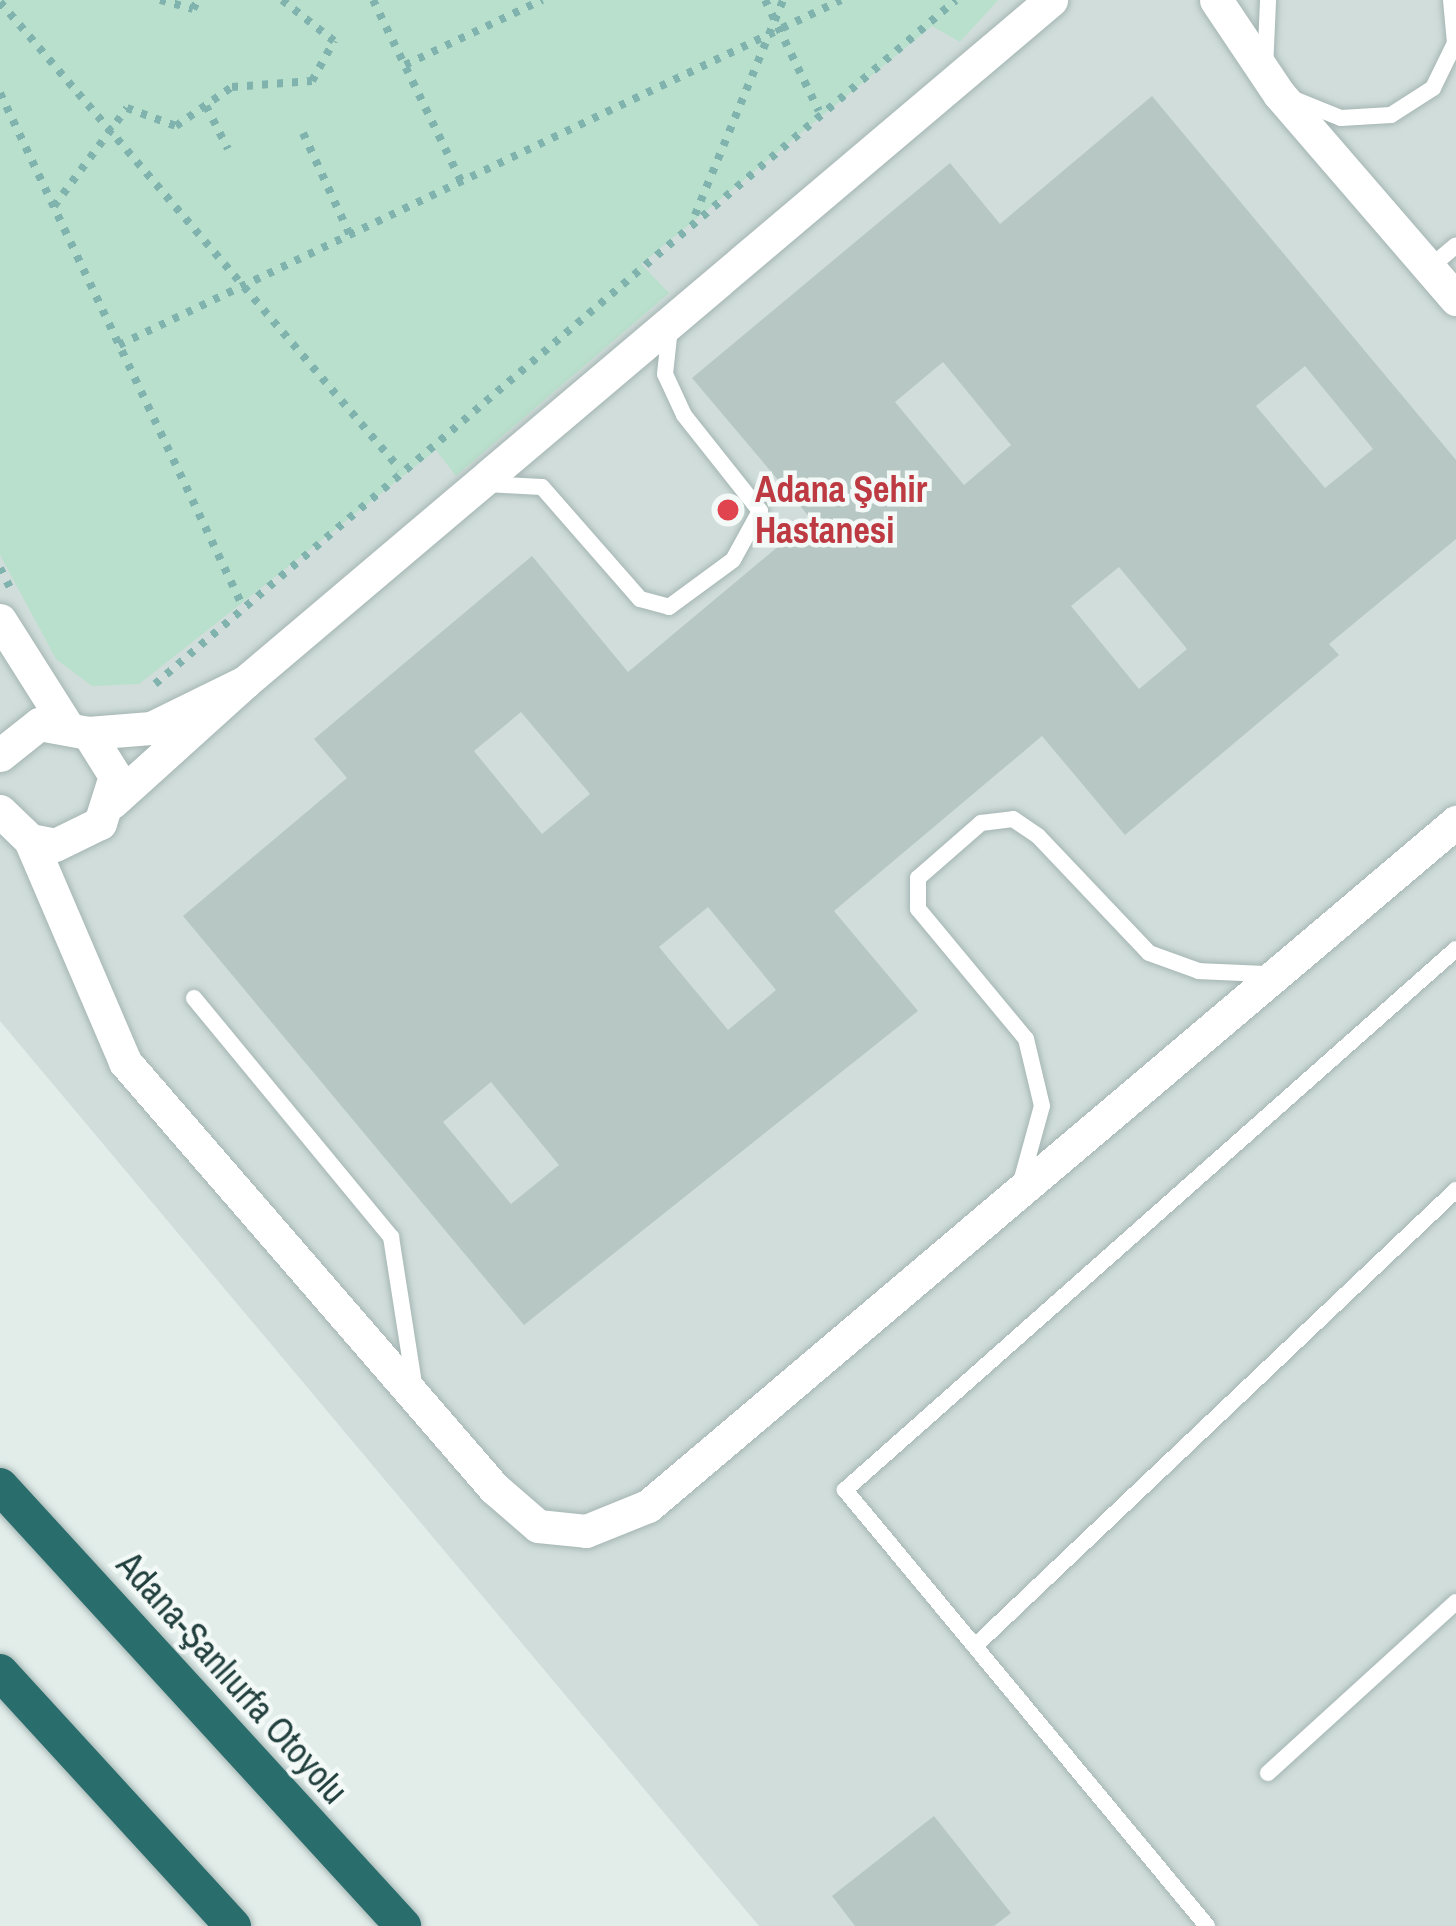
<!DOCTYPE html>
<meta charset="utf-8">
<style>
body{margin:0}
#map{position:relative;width:1456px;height:1926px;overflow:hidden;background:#e2edea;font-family:"Archivo Narrow",sans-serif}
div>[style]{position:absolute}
.built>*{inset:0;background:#d0ddda}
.green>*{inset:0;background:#b9e0cc}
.building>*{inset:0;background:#b7c8c4}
.path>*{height:8px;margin-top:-4px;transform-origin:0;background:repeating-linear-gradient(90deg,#80b3ad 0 6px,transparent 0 15px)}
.roads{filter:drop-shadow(0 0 3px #a4b5b3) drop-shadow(0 0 3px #a4b5b3)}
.service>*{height:16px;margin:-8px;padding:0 8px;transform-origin:8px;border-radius:8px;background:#fff}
.minor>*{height:33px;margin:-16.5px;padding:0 16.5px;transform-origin:16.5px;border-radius:16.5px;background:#fff}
.motorway>*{height:36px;margin:-18px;padding:0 18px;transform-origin:18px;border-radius:18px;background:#2a6d6d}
.dots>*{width:33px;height:33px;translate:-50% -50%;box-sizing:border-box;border:6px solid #f3f9f7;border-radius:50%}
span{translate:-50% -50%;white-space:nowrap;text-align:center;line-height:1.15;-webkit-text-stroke:9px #f3f9f7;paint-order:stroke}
.health-label{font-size:36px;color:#be3a42;font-weight:700}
.left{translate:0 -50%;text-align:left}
.street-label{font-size:36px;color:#213f3d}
</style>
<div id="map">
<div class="built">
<div style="clip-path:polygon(0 0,1456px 0,1456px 1926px,759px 1926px,0 1021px)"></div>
</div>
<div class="green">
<div style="clip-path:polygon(0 0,998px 0,960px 42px,932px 26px,641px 264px,669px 293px,456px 476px,436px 450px,139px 684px,92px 686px,56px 659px,0 555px)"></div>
</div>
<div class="building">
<div style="clip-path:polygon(evenodd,1152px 96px,1456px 460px,1456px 539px,1329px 644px,1339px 655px,1125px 835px,1042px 736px,834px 911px,918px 1011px,524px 1325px,183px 916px,347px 778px,314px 739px,532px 556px,628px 672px,811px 519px,692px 378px,950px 163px,1000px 224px,1152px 96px,943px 362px,1011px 445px,964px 485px,895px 402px,943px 362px,1152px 96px,1305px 366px,1373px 449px,1325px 488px,1256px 406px,1305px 366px,1152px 96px,1119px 567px,1187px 649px,1139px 689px,1071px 606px,1119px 567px,1152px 96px,521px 712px,590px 794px,542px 834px,474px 751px,521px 712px,1152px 96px,708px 907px,776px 990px,728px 1030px,659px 947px,708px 907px,1152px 96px,491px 1082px,559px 1165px,511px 1204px,443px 1122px,491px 1082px)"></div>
<div style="clip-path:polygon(934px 1816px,1011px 1913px,994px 1926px,855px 1926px,832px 1896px)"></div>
</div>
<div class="path">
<div style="left:160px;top:0;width:34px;rotate:15deg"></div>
<div style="left:193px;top:9px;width:10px;rotate:-61deg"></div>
<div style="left:373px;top:0;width:201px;rotate:64.1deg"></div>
<div style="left:765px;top:0;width:123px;rotate:64.1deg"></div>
<div style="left:0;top:2px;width:615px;rotate:49.42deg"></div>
<div style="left:405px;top:65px;width:152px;rotate:-25.4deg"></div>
<div style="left:0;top:93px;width:566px;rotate:64.7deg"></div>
<div style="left:206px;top:106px;width:48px;rotate:62.9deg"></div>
<div style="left:303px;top:133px;width:112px;rotate:65.3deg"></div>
<div style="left:54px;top:206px;width:122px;rotate:-53.3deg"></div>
<div style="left:127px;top:108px;width:52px;rotate:20.2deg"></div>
<div style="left:176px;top:126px;width:68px;rotate:-34.9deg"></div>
<div style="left:232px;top:87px;width:80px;rotate:-4.3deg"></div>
<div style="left:312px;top:81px;width:46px;rotate:-61.2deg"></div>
<div style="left:334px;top:41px;width:66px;rotate:-141.7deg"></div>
<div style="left:695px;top:215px;width:232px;rotate:-67.7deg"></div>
<div style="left:119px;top:345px;width:800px;rotate:-25.54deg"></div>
<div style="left:0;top:568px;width:22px;rotate:63deg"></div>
<div style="left:155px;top:684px;width:1053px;rotate:-40.5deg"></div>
</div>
<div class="roads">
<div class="service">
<div style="left:1265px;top:70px;width:70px;rotate:-87.5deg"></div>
<div style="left:1291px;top:98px;width:54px;rotate:21.8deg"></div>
<div style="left:1341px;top:118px;width:50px;rotate:-3.4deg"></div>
<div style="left:1391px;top:115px;width:50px;rotate:-32.7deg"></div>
<div style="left:1433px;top:88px;width:50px;rotate:-63.9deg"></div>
<div style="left:1455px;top:43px;width:43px;rotate:-95.3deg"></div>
<div style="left:1429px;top:268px;width:35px;rotate:-40deg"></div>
<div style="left:485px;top:484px;width:57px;rotate:3deg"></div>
<div style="left:542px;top:487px;width:149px;rotate:48.8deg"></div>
<div style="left:640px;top:599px;width:30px;rotate:15deg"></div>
<div style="left:669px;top:607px;width:79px;rotate:-36.3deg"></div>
<div style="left:733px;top:560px;width:56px;rotate:-61.1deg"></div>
<div style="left:760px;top:511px;width:122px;rotate:-128.4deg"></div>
<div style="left:684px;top:415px;width:45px;rotate:-114.9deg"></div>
<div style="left:665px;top:374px;width:46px;rotate:-83.8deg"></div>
<div style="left:194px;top:998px;width:310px;rotate:50.5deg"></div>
<div style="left:391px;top:1237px;width:156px;rotate:81.1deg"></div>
<div style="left:1021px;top:1182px;width:79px;rotate:-74.6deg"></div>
<div style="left:1042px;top:1106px;width:69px;rotate:-103.4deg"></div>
<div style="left:1026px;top:1039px;width:169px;rotate:-129.7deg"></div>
<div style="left:918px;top:909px;width:31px;rotate:-90deg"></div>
<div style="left:918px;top:878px;width:84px;rotate:-41.1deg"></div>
<div style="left:981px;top:823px;width:32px;rotate:-7deg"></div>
<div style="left:1013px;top:819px;width:30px;rotate:34deg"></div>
<div style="left:1038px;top:836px;width:161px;rotate:46.5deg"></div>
<div style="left:1149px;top:953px;width:53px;rotate:19.8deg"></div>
<div style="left:1199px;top:971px;width:70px;rotate:2.5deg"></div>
<div style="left:975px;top:1646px;width:663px;rotate:-43.47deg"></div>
<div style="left:1268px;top:1773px;width:254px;rotate:-42.3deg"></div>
<div style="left:1207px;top:1926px;width:567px;rotate:-129.7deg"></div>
<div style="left:845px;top:1490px;width:816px;rotate:-41.52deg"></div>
</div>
<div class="minor">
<div style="left:1216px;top:0;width:113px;rotate:56.2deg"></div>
<div style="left:1279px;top:94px;width:271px;rotate:49.2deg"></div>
<div style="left:0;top:620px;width:122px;rotate:57.7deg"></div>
<div style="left:245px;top:682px;width:1056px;rotate:-40.24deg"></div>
<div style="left:0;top:755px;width:50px;rotate:-38.5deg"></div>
<div style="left:39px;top:724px;width:50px;rotate:10.4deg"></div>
<div style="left:88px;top:733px;width:63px;rotate:-4.5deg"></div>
<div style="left:151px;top:728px;width:105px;rotate:-26.1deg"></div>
<div style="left:245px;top:682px;width:179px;rotate:137.9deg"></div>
<div style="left:0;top:811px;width:42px;rotate:44deg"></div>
<div style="left:30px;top:840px;width:25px;rotate:11deg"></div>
<div style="left:55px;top:845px;width:50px;rotate:-26.1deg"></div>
<div style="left:100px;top:823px;width:49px;rotate:-72.3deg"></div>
<div style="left:115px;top:776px;width:51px;rotate:-122.1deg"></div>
<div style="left:30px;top:840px;width:241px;rotate:66.8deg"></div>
<div style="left:125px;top:1062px;width:564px;rotate:49.1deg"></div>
<div style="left:494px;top:1488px;width:58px;rotate:40.8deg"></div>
<div style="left:538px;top:1526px;width:48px;rotate:5.9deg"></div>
<div style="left:586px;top:1531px;width:67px;rotate:-22deg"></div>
<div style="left:648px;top:1506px;width:1059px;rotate:-40.25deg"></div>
</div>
<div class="motorway">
<div style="left:0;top:1486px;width:597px;rotate:47.51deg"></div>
<div style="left:0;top:1672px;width:345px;rotate:47.5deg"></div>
</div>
</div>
<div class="dots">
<div style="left:728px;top:510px;background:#e0444e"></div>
</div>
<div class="health-label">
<span class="left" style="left:755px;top:510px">Adana Şehir<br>Hastanesi</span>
</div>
<div class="street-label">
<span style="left:232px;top:1678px;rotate:48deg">Adana-Şanlıurfa Otoyolu</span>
</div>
</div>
